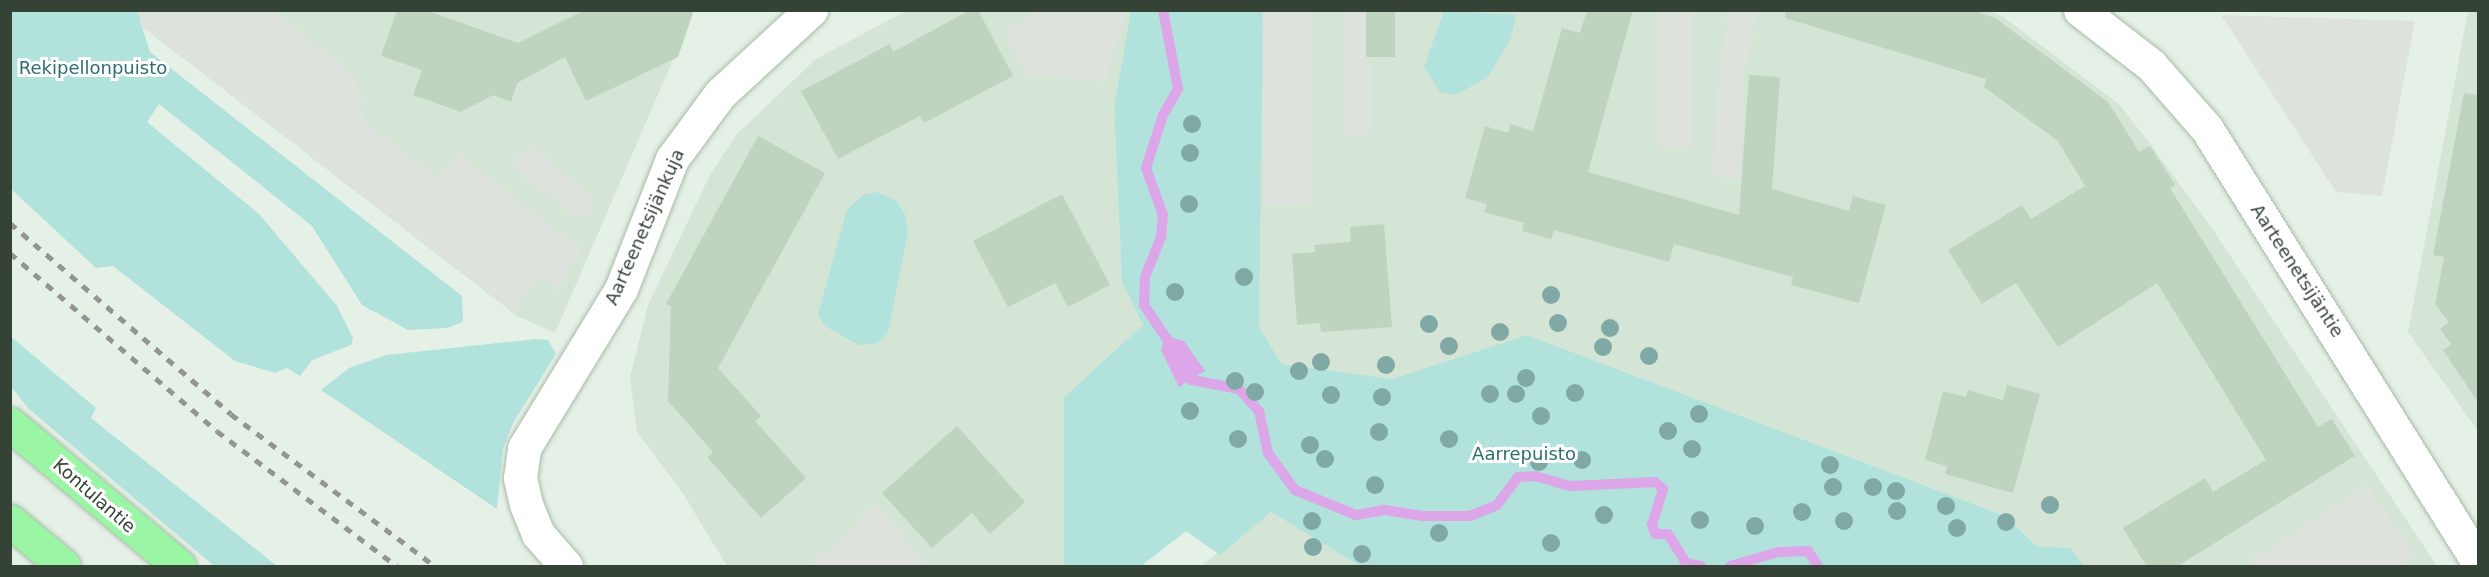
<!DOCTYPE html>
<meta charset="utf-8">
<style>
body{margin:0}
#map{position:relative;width:2489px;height:577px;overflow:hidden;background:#e5f1e6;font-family:"DejaVu Sans",sans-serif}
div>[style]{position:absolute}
.residential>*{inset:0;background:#d4e4d5}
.green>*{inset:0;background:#b1e2db}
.parking>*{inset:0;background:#dde2dd;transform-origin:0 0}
.water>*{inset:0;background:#dca6e9}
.stream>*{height:10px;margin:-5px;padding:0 5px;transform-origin:5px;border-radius:5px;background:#dca6e9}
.building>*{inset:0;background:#bfd4bf;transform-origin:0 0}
.roads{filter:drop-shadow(0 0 2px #a9bbaa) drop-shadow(0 0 2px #a9bbaa)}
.minor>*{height:33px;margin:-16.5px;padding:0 16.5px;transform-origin:16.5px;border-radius:16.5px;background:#fff}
.tertiary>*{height:33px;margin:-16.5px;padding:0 16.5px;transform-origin:16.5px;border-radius:16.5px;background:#fff}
.primary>*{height:33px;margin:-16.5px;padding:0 16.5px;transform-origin:16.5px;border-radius:16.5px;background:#9af5a5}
.rail>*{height:4.5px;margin-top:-2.25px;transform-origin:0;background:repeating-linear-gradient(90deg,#949494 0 8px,transparent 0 16px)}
.trees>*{width:18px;height:18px;margin:-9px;border-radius:50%;background:#80a9a5}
span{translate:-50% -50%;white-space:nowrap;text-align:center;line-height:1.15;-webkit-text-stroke:6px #fff;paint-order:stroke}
.park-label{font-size:18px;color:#2e6e6f}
.street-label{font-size:18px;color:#354336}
.frame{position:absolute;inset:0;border:12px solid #354336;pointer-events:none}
</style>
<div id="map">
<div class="residential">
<div style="clip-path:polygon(137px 11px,694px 11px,555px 333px,517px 316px,140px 25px)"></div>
<div style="clip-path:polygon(906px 11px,1131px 11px,1114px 107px,1122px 282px,1143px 325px,1064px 397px,1064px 566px,727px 566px,682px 492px,637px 432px,630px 377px,648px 305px,709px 177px,736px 135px,816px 59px)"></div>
<div style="clip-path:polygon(1262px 11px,1989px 11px,2002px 16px,2119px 104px,2145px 137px,2211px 227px,2437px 566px,2084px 566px,2071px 548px,2036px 546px,2005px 516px,1527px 335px,1392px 379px,1282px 364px,1259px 327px)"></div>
<div style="clip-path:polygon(2468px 11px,2478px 11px,2478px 431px,2408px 332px)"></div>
<div style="clip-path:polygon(1271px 512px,1360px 566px,1201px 566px)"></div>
</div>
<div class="green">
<div style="clip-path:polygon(1131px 10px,1263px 11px,1259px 327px,1282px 364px,1392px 379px,1527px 335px,2005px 516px,2036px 546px,2071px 548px,2084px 566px,1360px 566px,1271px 512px,1220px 555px,1186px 531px,1141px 566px,1064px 566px,1064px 397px,1143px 325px,1122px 282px,1114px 107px)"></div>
<div style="clip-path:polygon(10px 11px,137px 11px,150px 52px,462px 296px,463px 322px,447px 328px,408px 330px,362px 305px,312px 226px,159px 104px,147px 122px,259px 214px,337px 306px,353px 338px,351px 345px,312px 360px,300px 376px,287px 368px,275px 373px,235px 361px,113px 266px,96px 268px,11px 189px)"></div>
<div style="clip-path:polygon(1444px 11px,1516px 15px,1510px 41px,1487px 78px,1455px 95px,1440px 92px,1424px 67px)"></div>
<div style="clip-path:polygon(878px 192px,896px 201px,905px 214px,908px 232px,888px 333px,877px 343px,859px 345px,825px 326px,818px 314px,847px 210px,863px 195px)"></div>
<div style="clip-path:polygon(10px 336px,96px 408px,91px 418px,277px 566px,214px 566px,29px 409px,11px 387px)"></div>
<div style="clip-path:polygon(536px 339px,548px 340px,556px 354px,513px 423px,503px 448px,497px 509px,321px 390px,349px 368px,386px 355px)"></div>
</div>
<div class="parking">
<div style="clip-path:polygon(143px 11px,273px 11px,355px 75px,366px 122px,439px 178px,459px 154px,582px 250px,556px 290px,539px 276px,515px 313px,140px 25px)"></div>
<div style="clip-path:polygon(1038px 11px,1126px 11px,1105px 82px,1026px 73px,1002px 31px)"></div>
<div style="left:1263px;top:11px;width:48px;height:194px"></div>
<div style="left:1343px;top:11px;width:28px;height:124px"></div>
<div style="left:1658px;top:11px;width:34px;height:137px"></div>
<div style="clip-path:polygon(1729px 11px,1758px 11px,1743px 80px,1741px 179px,1713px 176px,1718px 74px)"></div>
<div style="clip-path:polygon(2221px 15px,2415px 21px,2382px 196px,2336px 192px)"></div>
<div style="left:529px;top:145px;width:89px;height:28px;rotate:38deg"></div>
<div style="clip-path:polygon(2367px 485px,2416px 555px,2402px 566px,2244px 566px)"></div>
<div style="clip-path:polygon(876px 505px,930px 566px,809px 566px,857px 523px)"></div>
</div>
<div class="water">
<div style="clip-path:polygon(1166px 336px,1184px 341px,1205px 371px,1179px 387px,1161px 350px)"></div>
</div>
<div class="stream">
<div style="left:1163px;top:10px;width:80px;rotate:79.2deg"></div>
<div style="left:1178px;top:89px;width:30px;rotate:120deg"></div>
<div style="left:1163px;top:115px;width:56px;rotate:107.8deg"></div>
<div style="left:1146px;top:168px;width:50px;rotate:70.1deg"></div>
<div style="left:1163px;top:215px;width:22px;rotate:95deg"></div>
<div style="left:1161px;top:237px;width:43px;rotate:111.8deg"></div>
<div style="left:1145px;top:277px;width:28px;rotate:92deg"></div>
<div style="left:1144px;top:305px;width:52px;rotate:56deg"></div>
<div style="left:1184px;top:370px;width:13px;rotate:51deg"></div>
<div style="left:1192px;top:380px;width:48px;rotate:10.8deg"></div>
<div style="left:1239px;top:389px;width:30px;rotate:48deg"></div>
<div style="left:1259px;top:411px;width:43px;rotate:77.9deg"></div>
<div style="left:1268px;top:453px;width:46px;rotate:53.9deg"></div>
<div style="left:1295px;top:490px;width:66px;rotate:22.3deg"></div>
<div style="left:1356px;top:515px;width:29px;rotate:-10deg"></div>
<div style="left:1385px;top:510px;width:38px;rotate:9deg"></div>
<div style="left:1423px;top:516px;width:47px"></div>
<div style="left:1470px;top:516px;width:29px;rotate:-22deg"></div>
<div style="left:1497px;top:505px;width:35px;rotate:-53deg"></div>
<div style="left:1518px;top:477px;width:17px;rotate:-3deg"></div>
<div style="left:1535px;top:476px;width:37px;rotate:16deg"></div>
<div style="left:1571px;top:486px;width:84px;rotate:-2.7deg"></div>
<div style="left:1655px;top:482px;width:11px;rotate:41deg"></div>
<div style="left:1663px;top:489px;width:37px;rotate:107deg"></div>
<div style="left:1652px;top:524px;width:10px;rotate:73deg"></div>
<div style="left:1655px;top:534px;width:13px"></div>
<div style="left:1668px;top:534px;width:34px;rotate:58deg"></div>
<div style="left:1686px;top:563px;width:15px;rotate:11deg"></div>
<div style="left:1730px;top:566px;width:50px;rotate:-16.3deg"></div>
<div style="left:1778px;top:552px;width:30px;rotate:-2deg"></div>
<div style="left:1808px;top:551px;width:18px;rotate:56deg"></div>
</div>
<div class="building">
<div style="clip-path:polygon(397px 10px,425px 10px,518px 43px,585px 10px,694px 10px,678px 57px,586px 101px,565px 57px,517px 83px,511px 102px,493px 95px,461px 112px,413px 95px,422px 70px,381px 56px)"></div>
<div style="clip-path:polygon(970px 10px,978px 10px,1013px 76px,924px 123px,920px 116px,838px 159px,801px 91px,890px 44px,893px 52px)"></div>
<div style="left:1366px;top:10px;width:29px;height:47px"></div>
<div style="clip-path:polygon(1587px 10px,1633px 10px,1588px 172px,1739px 215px,1749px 75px,1780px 77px,1772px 189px,1849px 211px,1853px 196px,1886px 205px,1859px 303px,1791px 285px,1793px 277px,1674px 244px,1669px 262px,1554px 230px,1551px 239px,1522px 231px,1524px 223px,1484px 212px,1487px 204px,1465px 198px,1485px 126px,1508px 133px,1511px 124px,1533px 131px,1562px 28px,1580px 33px)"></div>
<div style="clip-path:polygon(1786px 10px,1971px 10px,1995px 18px,2108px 102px,2139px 152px,2150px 146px,2175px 185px,2170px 188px,2318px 427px,2332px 419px,2355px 456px,2176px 567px,2147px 567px,2123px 528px,2205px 478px,2213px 492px,2266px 460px,2157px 283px,2058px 347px,2016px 283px,1982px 304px,1948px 250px,2022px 205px,2031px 219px,2085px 186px,2058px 141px,1984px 87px,1986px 79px,1785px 18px)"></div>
<div style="clip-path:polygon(2464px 93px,2478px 95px,2478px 402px,2443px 350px,2451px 344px,2440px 329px,2449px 322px,2435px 304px,2444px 257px,2433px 255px)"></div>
<div style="clip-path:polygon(758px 136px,825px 173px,718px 368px,761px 416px,755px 421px,806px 478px,761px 518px,707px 457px,713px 452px,668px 401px,671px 306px,666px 304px)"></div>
<div style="clip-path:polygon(1062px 194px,1110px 285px,1068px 307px,1055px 283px,1008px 307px,973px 241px)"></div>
<div style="clip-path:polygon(1384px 224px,1392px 327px,1321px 332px,1320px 323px,1297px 325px,1292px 254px,1315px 252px,1314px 245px,1351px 242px,1350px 227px)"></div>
<div style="clip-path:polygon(2007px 385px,2040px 394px,2013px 493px,1945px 474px,1947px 466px,1925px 460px,1943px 391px,1966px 397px,1968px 390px,2003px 400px)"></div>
<div style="clip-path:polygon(957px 426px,1025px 502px,990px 534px,972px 513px,932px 548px,882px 493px)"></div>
</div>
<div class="roads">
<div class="minor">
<div style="left:566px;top:566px;width:43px;rotate:-131.2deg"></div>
<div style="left:538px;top:534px;width:32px;rotate:-112deg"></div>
<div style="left:526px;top:504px;width:27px;rotate:-103deg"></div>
<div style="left:520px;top:478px;width:30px;rotate:-82deg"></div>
<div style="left:524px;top:448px;width:186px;rotate:-58.6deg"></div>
<div style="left:621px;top:289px;width:140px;rotate:-68.6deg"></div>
<div style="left:672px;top:159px;width:81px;rotate:-53.6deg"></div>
<div style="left:720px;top:94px;width:124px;rotate:-42.7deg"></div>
</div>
<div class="tertiary">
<div style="left:2080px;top:10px;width:90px;rotate:37.8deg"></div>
<div style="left:2151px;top:65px;width:85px;rotate:48.8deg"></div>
<div style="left:2207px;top:129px;width:511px;rotate:57.96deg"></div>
</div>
<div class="primary">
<div style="left:10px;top:424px;width:221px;rotate:40deg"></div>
<div style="left:10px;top:521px;width:70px;rotate:39.8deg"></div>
</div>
</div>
<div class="rail">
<div style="left:10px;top:223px;width:292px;rotate:40.8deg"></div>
<div style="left:231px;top:414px;width:254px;rotate:36.7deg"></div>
<div style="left:10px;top:253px;width:273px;rotate:40.7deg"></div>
<div style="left:217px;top:431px;width:225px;rotate:36.9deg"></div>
</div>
<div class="trees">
<div style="left:1192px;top:124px"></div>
<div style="left:1190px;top:153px"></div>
<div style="left:1189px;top:204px"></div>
<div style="left:1244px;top:277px"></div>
<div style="left:1175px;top:292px"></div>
<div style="left:1551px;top:295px"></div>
<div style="left:1558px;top:323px"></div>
<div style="left:1429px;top:324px"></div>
<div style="left:1610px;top:328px"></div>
<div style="left:1500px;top:332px"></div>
<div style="left:1449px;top:346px"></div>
<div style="left:1603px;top:347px"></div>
<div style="left:1649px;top:356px"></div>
<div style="left:1321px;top:362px"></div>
<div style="left:1386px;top:365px"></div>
<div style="left:1299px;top:371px"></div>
<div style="left:1526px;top:378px"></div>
<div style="left:1235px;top:381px"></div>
<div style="left:1255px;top:392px"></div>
<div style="left:1575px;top:393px"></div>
<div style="left:1490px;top:394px"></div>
<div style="left:1516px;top:394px"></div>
<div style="left:1331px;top:395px"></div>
<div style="left:1382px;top:397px"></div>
<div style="left:1190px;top:411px"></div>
<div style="left:1699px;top:414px"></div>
<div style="left:1541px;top:416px"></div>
<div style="left:1668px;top:431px"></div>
<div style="left:1379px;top:432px"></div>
<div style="left:1238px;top:439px"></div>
<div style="left:1449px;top:439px"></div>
<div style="left:1310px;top:445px"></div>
<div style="left:1692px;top:449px"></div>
<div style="left:1325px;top:459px"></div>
<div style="left:1582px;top:460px"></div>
<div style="left:1539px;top:462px"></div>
<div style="left:1830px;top:465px"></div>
<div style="left:1375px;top:485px"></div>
<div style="left:1833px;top:487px"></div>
<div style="left:1873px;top:487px"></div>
<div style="left:1896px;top:491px"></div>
<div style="left:2050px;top:505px"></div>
<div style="left:1946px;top:506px"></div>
<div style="left:1897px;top:511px"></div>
<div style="left:1802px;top:512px"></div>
<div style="left:1604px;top:515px"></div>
<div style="left:1700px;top:520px"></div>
<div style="left:1312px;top:521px"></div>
<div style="left:1844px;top:521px"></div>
<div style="left:2006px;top:522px"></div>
<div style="left:1755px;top:526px"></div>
<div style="left:1957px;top:528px"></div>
<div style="left:1439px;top:533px"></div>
<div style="left:1551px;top:543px"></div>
<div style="left:1313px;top:547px"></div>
<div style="left:1362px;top:554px"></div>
</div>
<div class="park-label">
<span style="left:93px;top:68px">Rekipellonpuisto</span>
<span style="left:1524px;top:454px">Aarrepuisto</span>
</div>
<div class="street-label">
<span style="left:645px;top:227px;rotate:-66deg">Aarteenetsijänkuja</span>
<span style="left:2297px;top:271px;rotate:57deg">Aarteenetsijäntie</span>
<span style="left:94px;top:496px;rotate:41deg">Kontulantie</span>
</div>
<div class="frame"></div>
</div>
